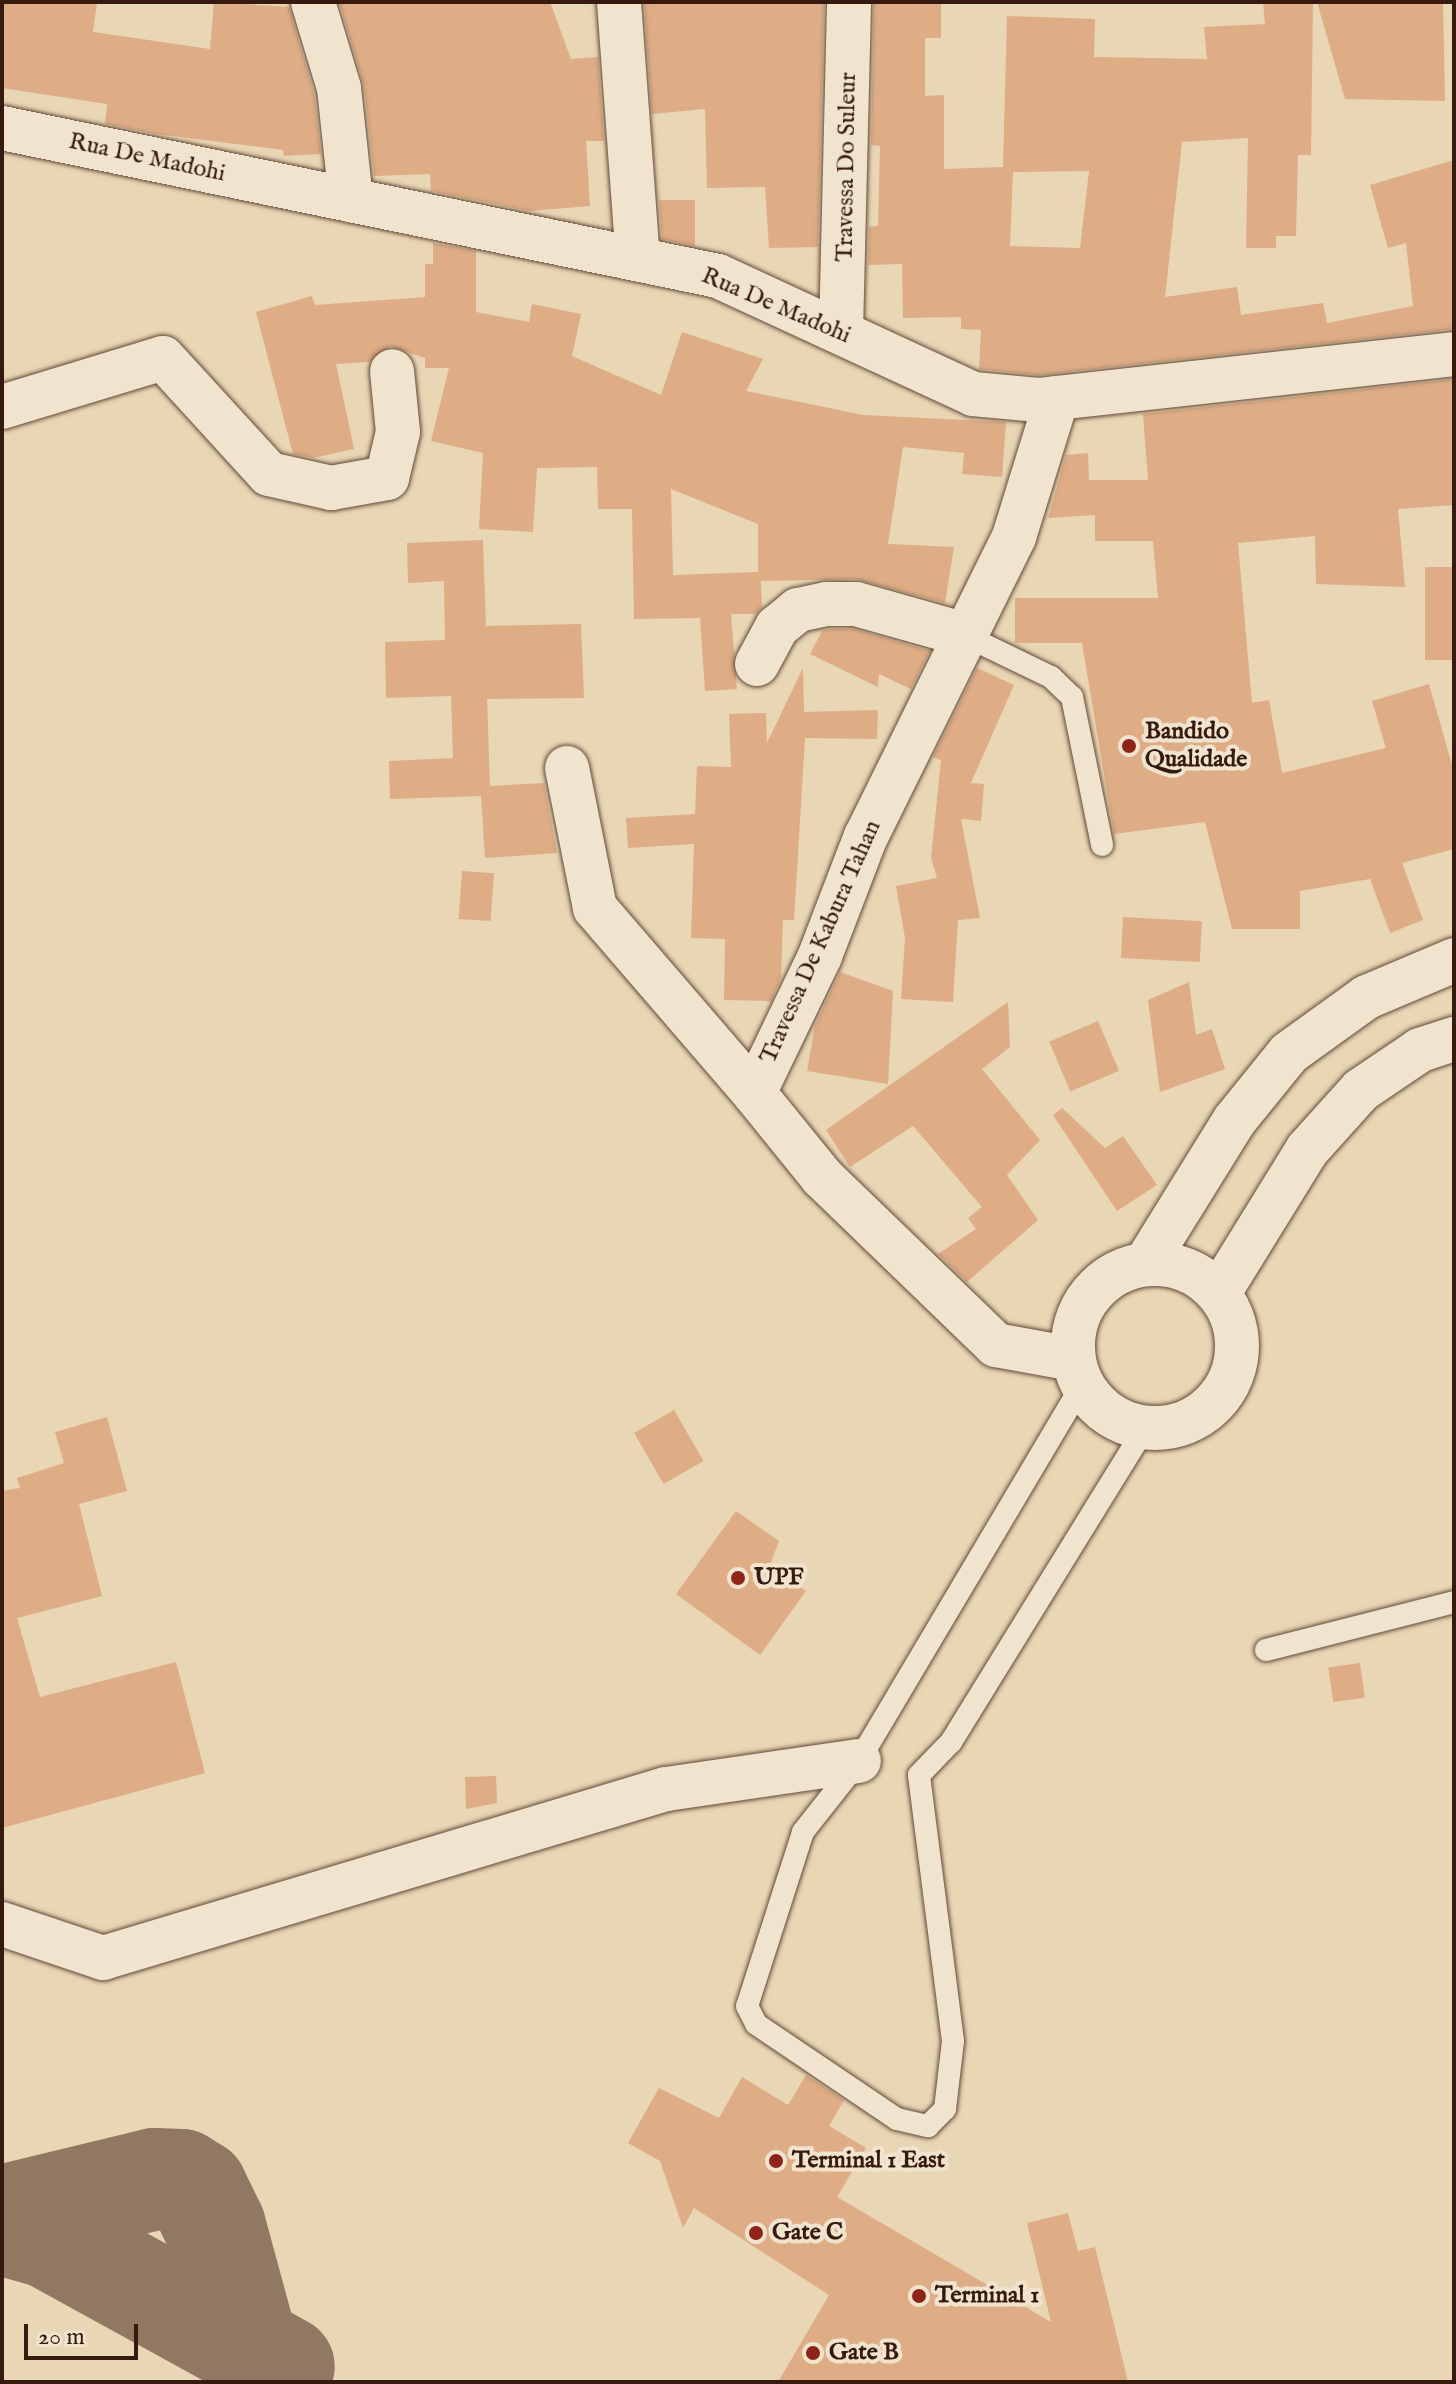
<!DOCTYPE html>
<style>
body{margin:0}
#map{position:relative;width:1456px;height:2384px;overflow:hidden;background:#e8d6b4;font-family:"IM FELL English",serif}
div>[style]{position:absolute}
.taxiway>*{height:102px;margin:-51px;padding:0 51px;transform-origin:51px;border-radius:51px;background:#907862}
.building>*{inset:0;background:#deac85;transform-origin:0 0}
.roads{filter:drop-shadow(0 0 2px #634938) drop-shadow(0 0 2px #634938)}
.lane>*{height:22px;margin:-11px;padding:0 11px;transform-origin:11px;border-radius:11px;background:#f0e4ce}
.street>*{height:44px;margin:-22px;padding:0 22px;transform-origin:22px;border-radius:22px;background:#f0e4ce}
.secondary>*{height:44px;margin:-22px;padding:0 22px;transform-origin:22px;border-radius:22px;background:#f0e4ce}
.secondary>.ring{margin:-22px;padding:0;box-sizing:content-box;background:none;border:44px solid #f0e4ce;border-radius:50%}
.dots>*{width:22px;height:22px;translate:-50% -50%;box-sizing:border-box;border:4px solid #f0e4ce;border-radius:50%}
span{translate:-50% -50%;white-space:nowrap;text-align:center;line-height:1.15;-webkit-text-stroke:8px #f0e4ce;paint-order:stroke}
.street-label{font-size:24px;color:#371a0f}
.poi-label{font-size:24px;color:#371a0f;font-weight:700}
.left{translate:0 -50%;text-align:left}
.frame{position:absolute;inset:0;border:4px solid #371a0f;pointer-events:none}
.scale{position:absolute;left:24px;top:2324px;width:114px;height:36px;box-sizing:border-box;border:4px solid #371a0f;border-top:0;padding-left:10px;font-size:24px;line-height:28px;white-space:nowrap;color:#371a0f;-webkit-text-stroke:6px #f0e4ce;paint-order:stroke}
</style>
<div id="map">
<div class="taxiway">
<div style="left:2px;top:2216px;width:157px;rotate:-13.6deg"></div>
<div style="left:155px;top:2179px;width:26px;rotate:2deg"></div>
<div style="left:181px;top:2180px;width:19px;rotate:32deg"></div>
<div style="left:197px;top:2190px;width:41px;rotate:64.1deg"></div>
<div style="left:215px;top:2227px;width:161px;rotate:74.8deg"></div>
<div style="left:2px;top:2224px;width:48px;rotate:15.8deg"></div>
<div style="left:48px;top:2237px;width:269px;rotate:28.8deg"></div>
</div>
<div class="building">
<div style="clip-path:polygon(2px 2px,97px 2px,93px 32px,210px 49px,214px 2px,289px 7px,314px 93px,321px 154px,284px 156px,283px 150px,156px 134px,105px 124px,107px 104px,2px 88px)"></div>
<div style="clip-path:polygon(339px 2px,550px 2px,571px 59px,598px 57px,604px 141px,586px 141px,590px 206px,529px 211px,431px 191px,430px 174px,374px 176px,364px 85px)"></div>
<div style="clip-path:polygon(644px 2px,824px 2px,818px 247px,769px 248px,765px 187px,707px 188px,705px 109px,652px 114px)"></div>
<div style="clip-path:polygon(evenodd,874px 2px,941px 2px,941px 38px,925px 38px,925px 96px,944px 95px,944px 169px,1003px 167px,1007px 16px,1095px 19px,1094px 57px,1207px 59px,1204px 27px,1265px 24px,1263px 2px,1313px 2px,1311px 155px,1298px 155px,1296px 236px,1276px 236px,1276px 248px,1246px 248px,1248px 138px,1182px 142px,1165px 297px,1237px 287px,1241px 315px,1323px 303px,1327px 323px,1413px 306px,1406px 243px,1388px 248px,1370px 185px,1454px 160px,1454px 329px,1039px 375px,979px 369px,981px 330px,961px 329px,961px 317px,903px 318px,902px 264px,868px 265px,869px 227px,878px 226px,880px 146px,871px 145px,874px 2px,1089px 171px,1080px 248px,1010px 246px,1013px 172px,1089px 171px)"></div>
<div style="clip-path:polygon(1317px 2px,1443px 2px,1445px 101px,1345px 99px)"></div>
<div style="clip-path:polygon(659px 200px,695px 200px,695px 246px,662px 239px)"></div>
<div style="clip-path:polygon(evenodd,433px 243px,476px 251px,476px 312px,529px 322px,532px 304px,581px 314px,572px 356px,661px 395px,682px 332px,763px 359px,746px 391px,863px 415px,1006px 422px,1002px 477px,962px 474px,964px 453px,903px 447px,888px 544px,954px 547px,945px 603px,856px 579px,761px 581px,762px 607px,756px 614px,731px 614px,737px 689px,705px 691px,700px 618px,634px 619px,632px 509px,598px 509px,597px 467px,537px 468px,533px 532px,479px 529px,483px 453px,431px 441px,449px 368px,425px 368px,425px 358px,390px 346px,369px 362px,336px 364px,354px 449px,313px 458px,293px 454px,256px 312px,312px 296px,315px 305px,425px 297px,425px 264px,433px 264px,433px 243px,671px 489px,758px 524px,758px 572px,673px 575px,671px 489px)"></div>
<div style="clip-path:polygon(1454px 379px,1454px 505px,1398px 509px,1405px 587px,1316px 584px,1315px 536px,1238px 543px,1252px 703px,1269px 700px,1282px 773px,1386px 748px,1372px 701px,1429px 684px,1454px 772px,1454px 849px,1402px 863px,1423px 920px,1390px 933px,1370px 879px,1300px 891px,1300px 929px,1232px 929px,1205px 822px,1114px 834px,1082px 643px,1015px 643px,1015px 598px,1158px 598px,1153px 541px,1095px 541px,1095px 515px,1048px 518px,1066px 455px,1088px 453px,1089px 480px,1148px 480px,1143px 414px)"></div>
<div style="clip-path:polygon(483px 540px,486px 626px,581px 624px,584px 698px,487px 699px,490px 786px,544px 783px,557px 853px,485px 858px,481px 796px,390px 799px,389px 761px,453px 758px,451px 696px,386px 698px,385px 642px,445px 640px,444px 581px,408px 583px,407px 543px)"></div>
<div style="left:1454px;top:567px;width:93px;height:29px;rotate:90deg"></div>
<div style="clip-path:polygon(829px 629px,853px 629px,930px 651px,911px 689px,879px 674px,878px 687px,810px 654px,822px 631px)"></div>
<div style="clip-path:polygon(803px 668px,804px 712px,878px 710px,877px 739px,805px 738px,794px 920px,783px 920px,781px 978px,771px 1001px,724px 1000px,725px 939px,691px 938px,694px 844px,628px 848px,626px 818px,695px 814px,697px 766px,731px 767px,729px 714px,766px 713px,767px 743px)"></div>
<div style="clip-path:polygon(977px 668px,1014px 685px,971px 783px,984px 784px,981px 821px,961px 819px,980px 918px,958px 920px,953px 1002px,901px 999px,905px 938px,896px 886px,937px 878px,931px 858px,941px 760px,933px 757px)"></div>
<div style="left:462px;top:871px;width:32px;height:48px;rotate:4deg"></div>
<div style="left:1123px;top:917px;width:79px;height:41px;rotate:3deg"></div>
<div style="clip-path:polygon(840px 972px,893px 991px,888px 1084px,807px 1071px,815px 1025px)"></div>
<div style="clip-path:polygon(1189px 982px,1196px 1035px,1212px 1029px,1225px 1069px,1160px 1092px,1148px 1000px)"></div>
<div style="clip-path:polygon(1008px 1002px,1010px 1047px,982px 1069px,1040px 1140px,1007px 1175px,1038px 1220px,967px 1282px,938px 1254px,976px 1229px,968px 1218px,982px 1207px,913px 1126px,850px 1167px,826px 1130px)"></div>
<div style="left:1098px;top:1021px;width:54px;height:53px;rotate:67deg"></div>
<div style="clip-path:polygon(1062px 1108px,1105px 1148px,1123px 1136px,1157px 1185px,1117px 1211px,1053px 1115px)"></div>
<div style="left:674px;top:1410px;width:59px;height:46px;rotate:60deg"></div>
<div style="clip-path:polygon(107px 1417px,127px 1491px,79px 1504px,102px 1596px,17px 1618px,40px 1697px,176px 1662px,205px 1773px,2px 1828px,2px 1491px,20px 1488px,17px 1478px,64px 1463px,55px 1432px)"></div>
<div style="clip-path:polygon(736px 1511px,779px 1541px,770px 1565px,806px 1591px,760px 1655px,676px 1594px)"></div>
<div style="left:1360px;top:1663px;width:35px;height:32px;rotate:82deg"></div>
<div style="clip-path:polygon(496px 1776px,497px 1803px,466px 1809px,465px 1777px)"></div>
<div style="clip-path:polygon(806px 2075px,844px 2100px,829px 2126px,866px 2148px,837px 2197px,1051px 2322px,1027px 2223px,1068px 2213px,1078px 2251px,1095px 2247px,1128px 2382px,778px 2382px,829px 2295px,694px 2208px,683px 2228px,660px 2161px,628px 2143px,659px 2088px,719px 2118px,742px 2077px,788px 2105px)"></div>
</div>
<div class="roads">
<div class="lane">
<div style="left:962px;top:634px;width:99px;rotate:25.8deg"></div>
<div style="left:1051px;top:677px;width:29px;rotate:44deg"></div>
<div style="left:1072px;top:697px;width:151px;rotate:78.5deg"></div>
<div style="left:1082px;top:1385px;width:437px;rotate:120.7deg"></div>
<div style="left:859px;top:1761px;width:90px;rotate:128.3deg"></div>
<div style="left:803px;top:1832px;width:183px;rotate:107.8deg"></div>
<div style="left:747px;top:2006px;width:20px;rotate:63deg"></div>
<div style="left:756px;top:2024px;width:170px;rotate:34deg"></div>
<div style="left:897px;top:2119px;width:32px;rotate:13deg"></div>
<div style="left:928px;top:2126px;width:24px;rotate:-45deg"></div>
<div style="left:945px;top:2109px;width:68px;rotate:-83.3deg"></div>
<div style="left:953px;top:2041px;width:268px;rotate:-97.3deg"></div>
<div style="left:919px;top:1775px;width:46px;rotate:-45.9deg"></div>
<div style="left:951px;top:1742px;width:368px;rotate:-58.3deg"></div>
<div style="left:1266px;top:1650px;width:194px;rotate:-14.3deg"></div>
</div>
<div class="street">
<div style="left:313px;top:2px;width:90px;rotate:73.2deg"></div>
<div style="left:339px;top:88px;width:113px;rotate:83.9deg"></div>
<div style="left:619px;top:2px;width:258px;rotate:85.8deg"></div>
<div style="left:2px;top:128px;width:731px;rotate:11.68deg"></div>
<div style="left:718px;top:276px;width:281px;rotate:24.8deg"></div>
<div style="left:973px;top:394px;width:66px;rotate:5.2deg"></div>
<div style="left:1039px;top:400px;width:418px;rotate:-6.3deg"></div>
<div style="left:841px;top:332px;width:330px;rotate:-88.6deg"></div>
<div style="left:1057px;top:398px;width:145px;rotate:107.2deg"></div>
<div style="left:1014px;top:537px;width:334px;rotate:116.3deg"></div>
<div style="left:866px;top:836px;width:129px;rotate:111deg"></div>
<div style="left:820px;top:956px;width:152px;rotate:115.7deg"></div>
<div style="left:754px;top:1093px;width:108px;rotate:51deg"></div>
<div style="left:822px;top:1177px;width:242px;rotate:44deg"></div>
<div style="left:996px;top:1345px;width:78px;rotate:10.3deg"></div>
<div style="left:2px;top:407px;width:168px;rotate:-16.9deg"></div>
<div style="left:163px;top:358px;width:157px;rotate:47.6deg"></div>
<div style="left:269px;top:474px;width:64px;rotate:12.7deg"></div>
<div style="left:331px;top:488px;width:57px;rotate:-10.1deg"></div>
<div style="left:387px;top:478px;width:47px;rotate:-76.6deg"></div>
<div style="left:398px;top:432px;width:61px;rotate:-95.6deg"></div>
<div style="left:757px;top:664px;width:42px;rotate:-61.6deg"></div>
<div style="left:777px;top:627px;width:27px;rotate:-39deg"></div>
<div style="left:798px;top:610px;width:29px;rotate:-12deg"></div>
<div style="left:826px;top:604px;width:30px"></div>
<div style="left:856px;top:604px;width:110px;rotate:15.8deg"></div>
<div style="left:567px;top:768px;width:143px;rotate:78.7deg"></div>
<div style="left:595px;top:908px;width:244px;rotate:49.3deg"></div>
<div style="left:2px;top:1924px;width:107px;rotate:18.6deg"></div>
<div style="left:103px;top:1958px;width:588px;rotate:-16.71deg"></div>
<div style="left:666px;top:1789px;width:195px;rotate:-8.3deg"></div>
</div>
<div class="secondary">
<div style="left:1146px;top:1263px;width:167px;rotate:-58.2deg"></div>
<div style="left:1234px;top:1121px;width:87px;rotate:-51deg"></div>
<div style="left:1289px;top:1053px;width:96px;rotate:-35.7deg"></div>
<div style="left:1367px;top:997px;width:95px;rotate:-23deg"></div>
<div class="ring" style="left:1073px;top:1264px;width:120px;height:120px"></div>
<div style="left:1220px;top:1291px;width:166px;rotate:-58.3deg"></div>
<div style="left:1307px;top:1150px;width:81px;rotate:-48deg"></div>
<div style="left:1361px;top:1090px;width:71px;rotate:-34.1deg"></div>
<div style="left:1420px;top:1050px;width:36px;rotate:-18deg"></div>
</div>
</div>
<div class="dots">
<div style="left:1129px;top:746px;background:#8f2418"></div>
<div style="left:738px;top:1578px;background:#8f2418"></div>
<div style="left:776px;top:2161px;background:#8f2418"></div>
<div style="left:756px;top:2233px;background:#8f2418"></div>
<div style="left:919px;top:2296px;background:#8f2418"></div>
<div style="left:813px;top:2353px;background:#8f2418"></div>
</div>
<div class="street-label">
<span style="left:147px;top:158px;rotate:12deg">Rua De Madohi</span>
<span style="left:847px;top:167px;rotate:-89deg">Travessa Do Suleur</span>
<span style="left:776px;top:306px;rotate:23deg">Rua De Madohi</span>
<span style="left:821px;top:942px;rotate:-66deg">Travessa De Kabura Tahan</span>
</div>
<div class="poi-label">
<span class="left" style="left:1145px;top:746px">Bandido<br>Qualidade</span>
<span class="left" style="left:754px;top:1578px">UPF</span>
<span class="left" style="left:792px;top:2161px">Terminal 1 East</span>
<span class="left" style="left:772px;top:2233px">Gate C</span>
<span class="left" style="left:935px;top:2296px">Terminal 1</span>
<span class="left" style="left:829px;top:2353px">Gate B</span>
</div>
<div class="frame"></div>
<div class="scale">20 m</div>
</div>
